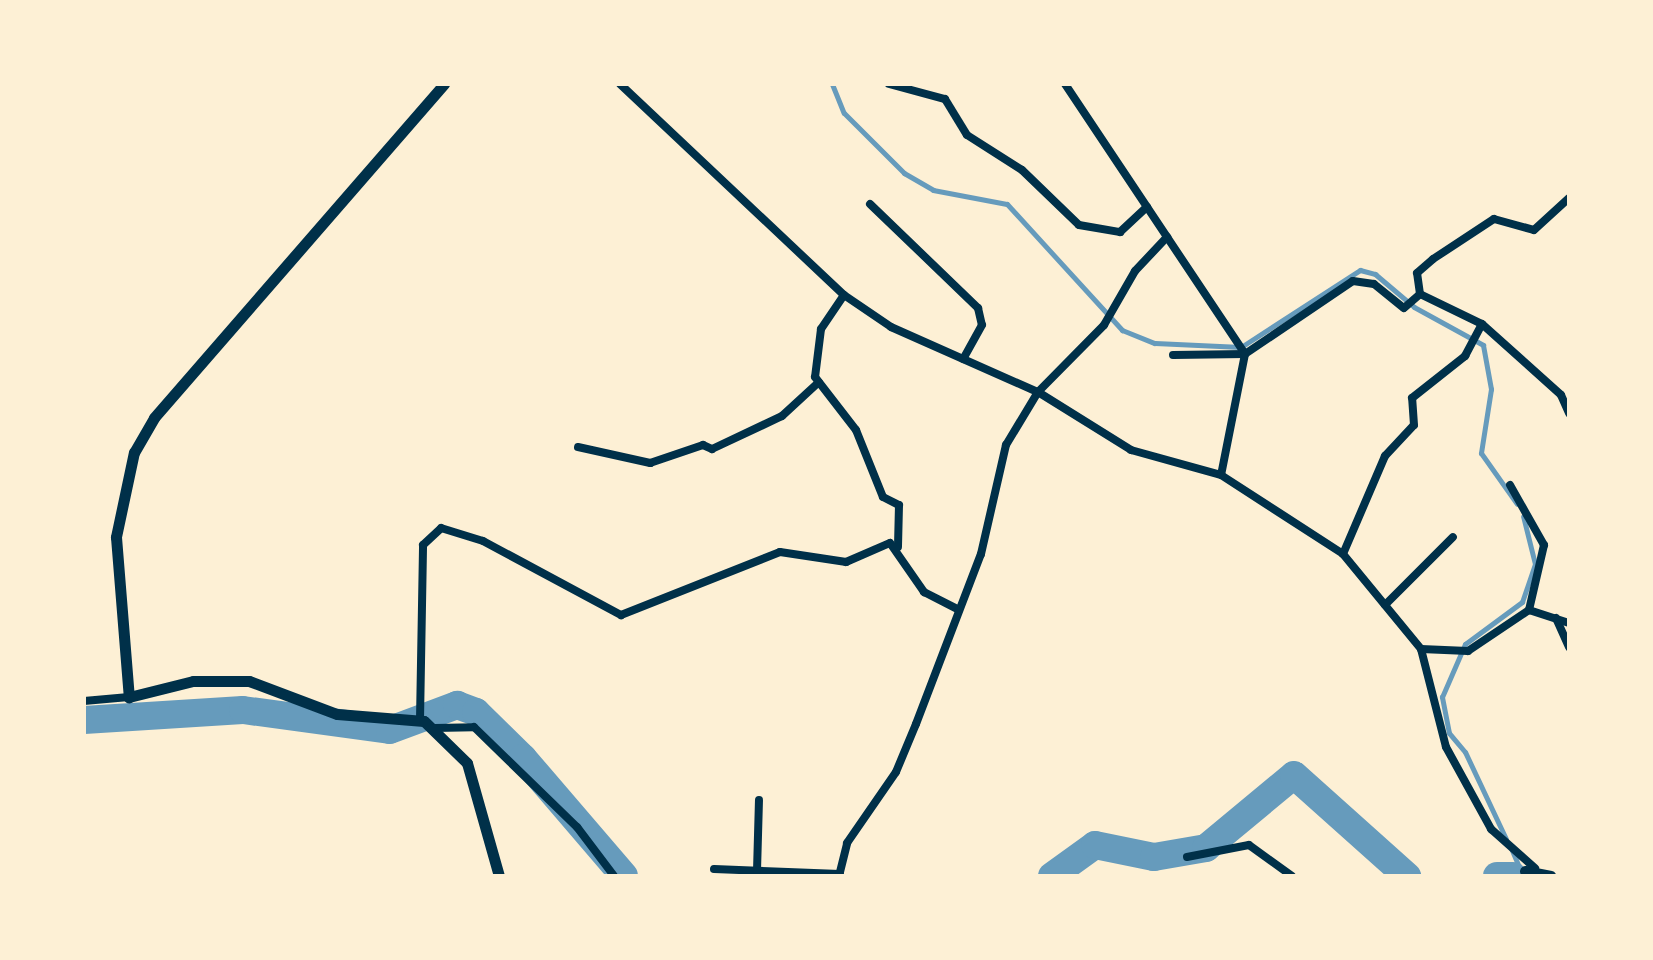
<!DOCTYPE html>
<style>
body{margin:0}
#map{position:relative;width:1653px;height:960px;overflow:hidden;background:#fdf0d5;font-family:Signika,sans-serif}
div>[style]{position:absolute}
.stream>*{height:5px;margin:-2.5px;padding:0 2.5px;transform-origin:2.5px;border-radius:2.5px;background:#669bbc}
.river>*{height:28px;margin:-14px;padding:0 14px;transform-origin:14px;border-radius:14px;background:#669bbc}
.minor>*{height:8px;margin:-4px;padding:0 4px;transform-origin:4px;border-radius:4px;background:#003049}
.tertiary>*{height:11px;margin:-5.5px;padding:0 5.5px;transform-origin:5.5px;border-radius:5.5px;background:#003049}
span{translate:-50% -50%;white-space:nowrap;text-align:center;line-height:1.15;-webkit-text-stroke:7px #fdf0d5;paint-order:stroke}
.frame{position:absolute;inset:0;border:86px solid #fdf0d5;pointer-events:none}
</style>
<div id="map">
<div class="stream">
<div style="left:832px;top:84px;width:31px;rotate:68deg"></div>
<div style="left:844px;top:113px;width:85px;rotate:45deg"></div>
<div style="left:904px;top:173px;width:34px;rotate:30deg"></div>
<div style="left:933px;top:190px;width:75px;rotate:10.7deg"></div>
<div style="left:1007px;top:204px;width:171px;rotate:47.6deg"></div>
<div style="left:1122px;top:330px;width:35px;rotate:22deg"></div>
<div style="left:1155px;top:343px;width:86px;rotate:2.7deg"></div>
<div style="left:1241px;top:347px;width:142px;rotate:-32.9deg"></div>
<div style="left:1360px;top:270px;width:16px;rotate:15deg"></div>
<div style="left:1375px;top:274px;width:51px;rotate:40.2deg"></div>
<div style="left:1414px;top:307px;width:79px;rotate:28.8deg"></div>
<div style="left:1483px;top:345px;width:45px;rotate:79.7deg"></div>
<div style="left:1491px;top:389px;width:65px;rotate:98.9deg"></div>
<div style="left:1481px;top:453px;width:62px;rotate:54.8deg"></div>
<div style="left:1506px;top:839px;width:96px;rotate:-115.2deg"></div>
<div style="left:1465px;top:752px;width:25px;rotate:-130deg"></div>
<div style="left:1449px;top:733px;width:37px;rotate:-101deg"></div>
<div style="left:1442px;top:697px;width:58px;rotate:-66.5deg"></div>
<div style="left:1465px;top:644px;width:71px;rotate:-36.4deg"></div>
<div style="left:1522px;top:602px;width:40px;rotate:-71.1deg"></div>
<div style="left:1535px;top:564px;width:49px;rotate:-104deg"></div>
<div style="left:1511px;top:848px;width:30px;rotate:67deg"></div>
</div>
<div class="river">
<div style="left:84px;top:720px;width:159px;rotate:-3.6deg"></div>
<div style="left:243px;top:710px;width:148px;rotate:7.7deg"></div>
<div style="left:390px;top:730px;width:72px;rotate:-20.5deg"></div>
<div style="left:457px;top:705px;width:20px;rotate:20deg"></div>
<div style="left:476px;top:712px;width:66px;rotate:44.4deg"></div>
<div style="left:523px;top:758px;width:155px;rotate:49.4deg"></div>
<div style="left:1052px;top:876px;width:53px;rotate:-35.8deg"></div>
<div style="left:1095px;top:845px;width:60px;rotate:11.5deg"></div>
<div style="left:1154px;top:857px;width:53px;rotate:-9.8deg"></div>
<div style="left:1206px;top:848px;width:114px;rotate:-39.7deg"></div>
<div style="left:1294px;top:775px;width:152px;rotate:41.8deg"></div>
<div style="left:1497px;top:876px;width:16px"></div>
</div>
<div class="minor">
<div style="left:620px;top:84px;width:308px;rotate:43.3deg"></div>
<div style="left:844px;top:295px;width:57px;rotate:34.2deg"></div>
<div style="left:891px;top:327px;width:161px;rotate:23.9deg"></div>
<div style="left:1038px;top:392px;width:110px;rotate:31.9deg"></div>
<div style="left:1131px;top:450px;width:93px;rotate:15.5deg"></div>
<div style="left:1221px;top:475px;width:145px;rotate:32.9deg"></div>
<div style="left:1343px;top:554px;width:123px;rotate:50.6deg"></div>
<div style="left:1421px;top:649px;width:101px;rotate:75.7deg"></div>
<div style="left:1446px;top:747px;width:94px;rotate:61.2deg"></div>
<div style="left:1491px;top:829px;width:59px;rotate:41.6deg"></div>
<div style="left:889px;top:84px;width:58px;rotate:15deg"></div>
<div style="left:945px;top:99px;width:42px;rotate:58.6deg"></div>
<div style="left:967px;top:135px;width:65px;rotate:32.5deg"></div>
<div style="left:1022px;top:170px;width:79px;rotate:44deg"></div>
<div style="left:1079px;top:225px;width:42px;rotate:9.7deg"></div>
<div style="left:1120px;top:232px;width:37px;rotate:-43deg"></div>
<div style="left:1065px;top:84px;width:324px;rotate:56.3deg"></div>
<div style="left:1245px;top:354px;width:123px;rotate:101.2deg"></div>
<div style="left:870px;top:204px;width:150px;rotate:43.9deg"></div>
<div style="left:978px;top:308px;width:17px;rotate:77deg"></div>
<div style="left:982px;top:325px;width:39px;rotate:119deg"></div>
<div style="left:1420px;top:294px;width:69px;rotate:25.8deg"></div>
<div style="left:1482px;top:324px;width:106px;rotate:41.9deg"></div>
<div style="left:1561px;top:395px;width:20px;rotate:66deg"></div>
<div style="left:844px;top:295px;width:41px;rotate:124.1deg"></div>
<div style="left:821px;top:329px;width:48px;rotate:97.1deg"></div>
<div style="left:815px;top:377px;width:67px;rotate:52.3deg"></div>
<div style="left:856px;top:430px;width:72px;rotate:68.1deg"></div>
<div style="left:883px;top:497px;width:18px;rotate:27deg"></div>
<div style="left:899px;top:505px;width:42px;rotate:91.4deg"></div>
<div style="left:1173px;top:355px;width:72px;rotate:-0.8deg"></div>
<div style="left:1245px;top:354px;width:130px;rotate:-34.1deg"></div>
<div style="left:1353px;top:281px;width:21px;rotate:8deg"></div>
<div style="left:1374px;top:284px;width:38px;rotate:39deg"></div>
<div style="left:1404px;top:308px;width:21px;rotate:-41deg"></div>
<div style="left:1420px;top:294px;width:21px;rotate:-98deg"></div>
<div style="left:1417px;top:273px;width:21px;rotate:-41deg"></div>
<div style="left:1433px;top:259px;width:73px;rotate:-33.3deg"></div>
<div style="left:1494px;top:219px;width:41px;rotate:15.4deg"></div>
<div style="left:1534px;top:230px;width:47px;rotate:-42.4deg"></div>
<div style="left:578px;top:447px;width:74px;rotate:12.5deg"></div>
<div style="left:650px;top:463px;width:56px;rotate:-18.8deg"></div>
<div style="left:703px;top:445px;width:10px;rotate:24deg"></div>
<div style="left:712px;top:449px;width:77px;rotate:-25.2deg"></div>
<div style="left:782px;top:416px;width:50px;rotate:-42.6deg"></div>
<div style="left:1510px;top:485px;width:69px;rotate:60.5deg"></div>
<div style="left:1544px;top:545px;width:67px;rotate:103deg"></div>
<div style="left:1343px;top:554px;width:107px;rotate:-66.8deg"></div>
<div style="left:1385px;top:456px;width:42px;rotate:-46.9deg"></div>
<div style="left:1414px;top:425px;width:27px;rotate:-94deg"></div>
<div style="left:1412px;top:398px;width:68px;rotate:-38.4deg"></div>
<div style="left:1465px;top:356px;width:36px;rotate:-62deg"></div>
<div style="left:1385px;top:605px;width:96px;rotate:-45deg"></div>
<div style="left:1556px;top:618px;width:32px;rotate:66deg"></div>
<div style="left:1421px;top:649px;width:47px;rotate:2.4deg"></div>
<div style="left:1468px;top:651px;width:73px;rotate:-33.9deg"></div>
<div style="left:1529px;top:610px;width:42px;rotate:18deg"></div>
<div style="left:84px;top:701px;width:45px;rotate:-5.1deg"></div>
<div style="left:420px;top:720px;width:175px;rotate:-89deg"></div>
<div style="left:423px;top:545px;width:25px;rotate:-43deg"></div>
<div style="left:441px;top:528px;width:44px;rotate:17.2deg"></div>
<div style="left:483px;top:541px;width:157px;rotate:28.2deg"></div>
<div style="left:621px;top:615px;width:171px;rotate:-21.6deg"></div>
<div style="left:780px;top:552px;width:67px;rotate:8.6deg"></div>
<div style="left:846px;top:562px;width:48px;rotate:-23.4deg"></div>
<div style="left:890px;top:543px;width:60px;rotate:55.2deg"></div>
<div style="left:924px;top:592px;width:36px;rotate:27deg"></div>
<div style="left:435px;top:728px;width:39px;rotate:-1deg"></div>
<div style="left:474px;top:727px;width:144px;rotate:44.2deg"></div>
<div style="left:577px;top:827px;width:61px;rotate:52.9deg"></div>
<div style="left:1187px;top:857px;width:63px;rotate:-11deg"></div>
<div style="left:1249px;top:845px;width:53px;rotate:35.8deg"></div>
<div style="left:714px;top:869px;width:126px;rotate:2.3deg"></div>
<div style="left:757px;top:871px;width:71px;rotate:-88.4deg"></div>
<div style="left:839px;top:876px;width:34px;rotate:-76deg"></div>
<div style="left:847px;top:843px;width:86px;rotate:-55.4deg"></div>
<div style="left:896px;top:772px;width:52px;rotate:-67.4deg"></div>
<div style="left:916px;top:724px;width:182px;rotate:-69.1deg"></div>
<div style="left:981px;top:554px;width:112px;rotate:-77.1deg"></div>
<div style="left:1006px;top:445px;width:62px;rotate:-58.9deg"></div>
<div style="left:1038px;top:392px;width:94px;rotate:-45.4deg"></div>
<div style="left:1104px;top:325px;width:62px;rotate:-60.1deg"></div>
<div style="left:1135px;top:271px;width:47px;rotate:-46.7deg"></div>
</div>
<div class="tertiary">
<div style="left:444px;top:84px;width:442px;rotate:131deg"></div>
<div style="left:154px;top:418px;width:39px;rotate:120deg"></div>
<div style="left:134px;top:452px;width:87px;rotate:102deg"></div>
<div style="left:116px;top:537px;width:161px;rotate:85.4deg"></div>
<div style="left:129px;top:697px;width:66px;rotate:-14deg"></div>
<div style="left:193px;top:681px;width:56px"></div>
<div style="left:249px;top:681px;width:94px;rotate:20.6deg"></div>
<div style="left:337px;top:714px;width:87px;rotate:4.6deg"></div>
<div style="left:424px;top:721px;width:60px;rotate:44.3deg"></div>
<div style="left:467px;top:763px;width:117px;rotate:74.2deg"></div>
<div style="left:1525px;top:871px;width:26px;rotate:11deg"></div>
</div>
<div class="frame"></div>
</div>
